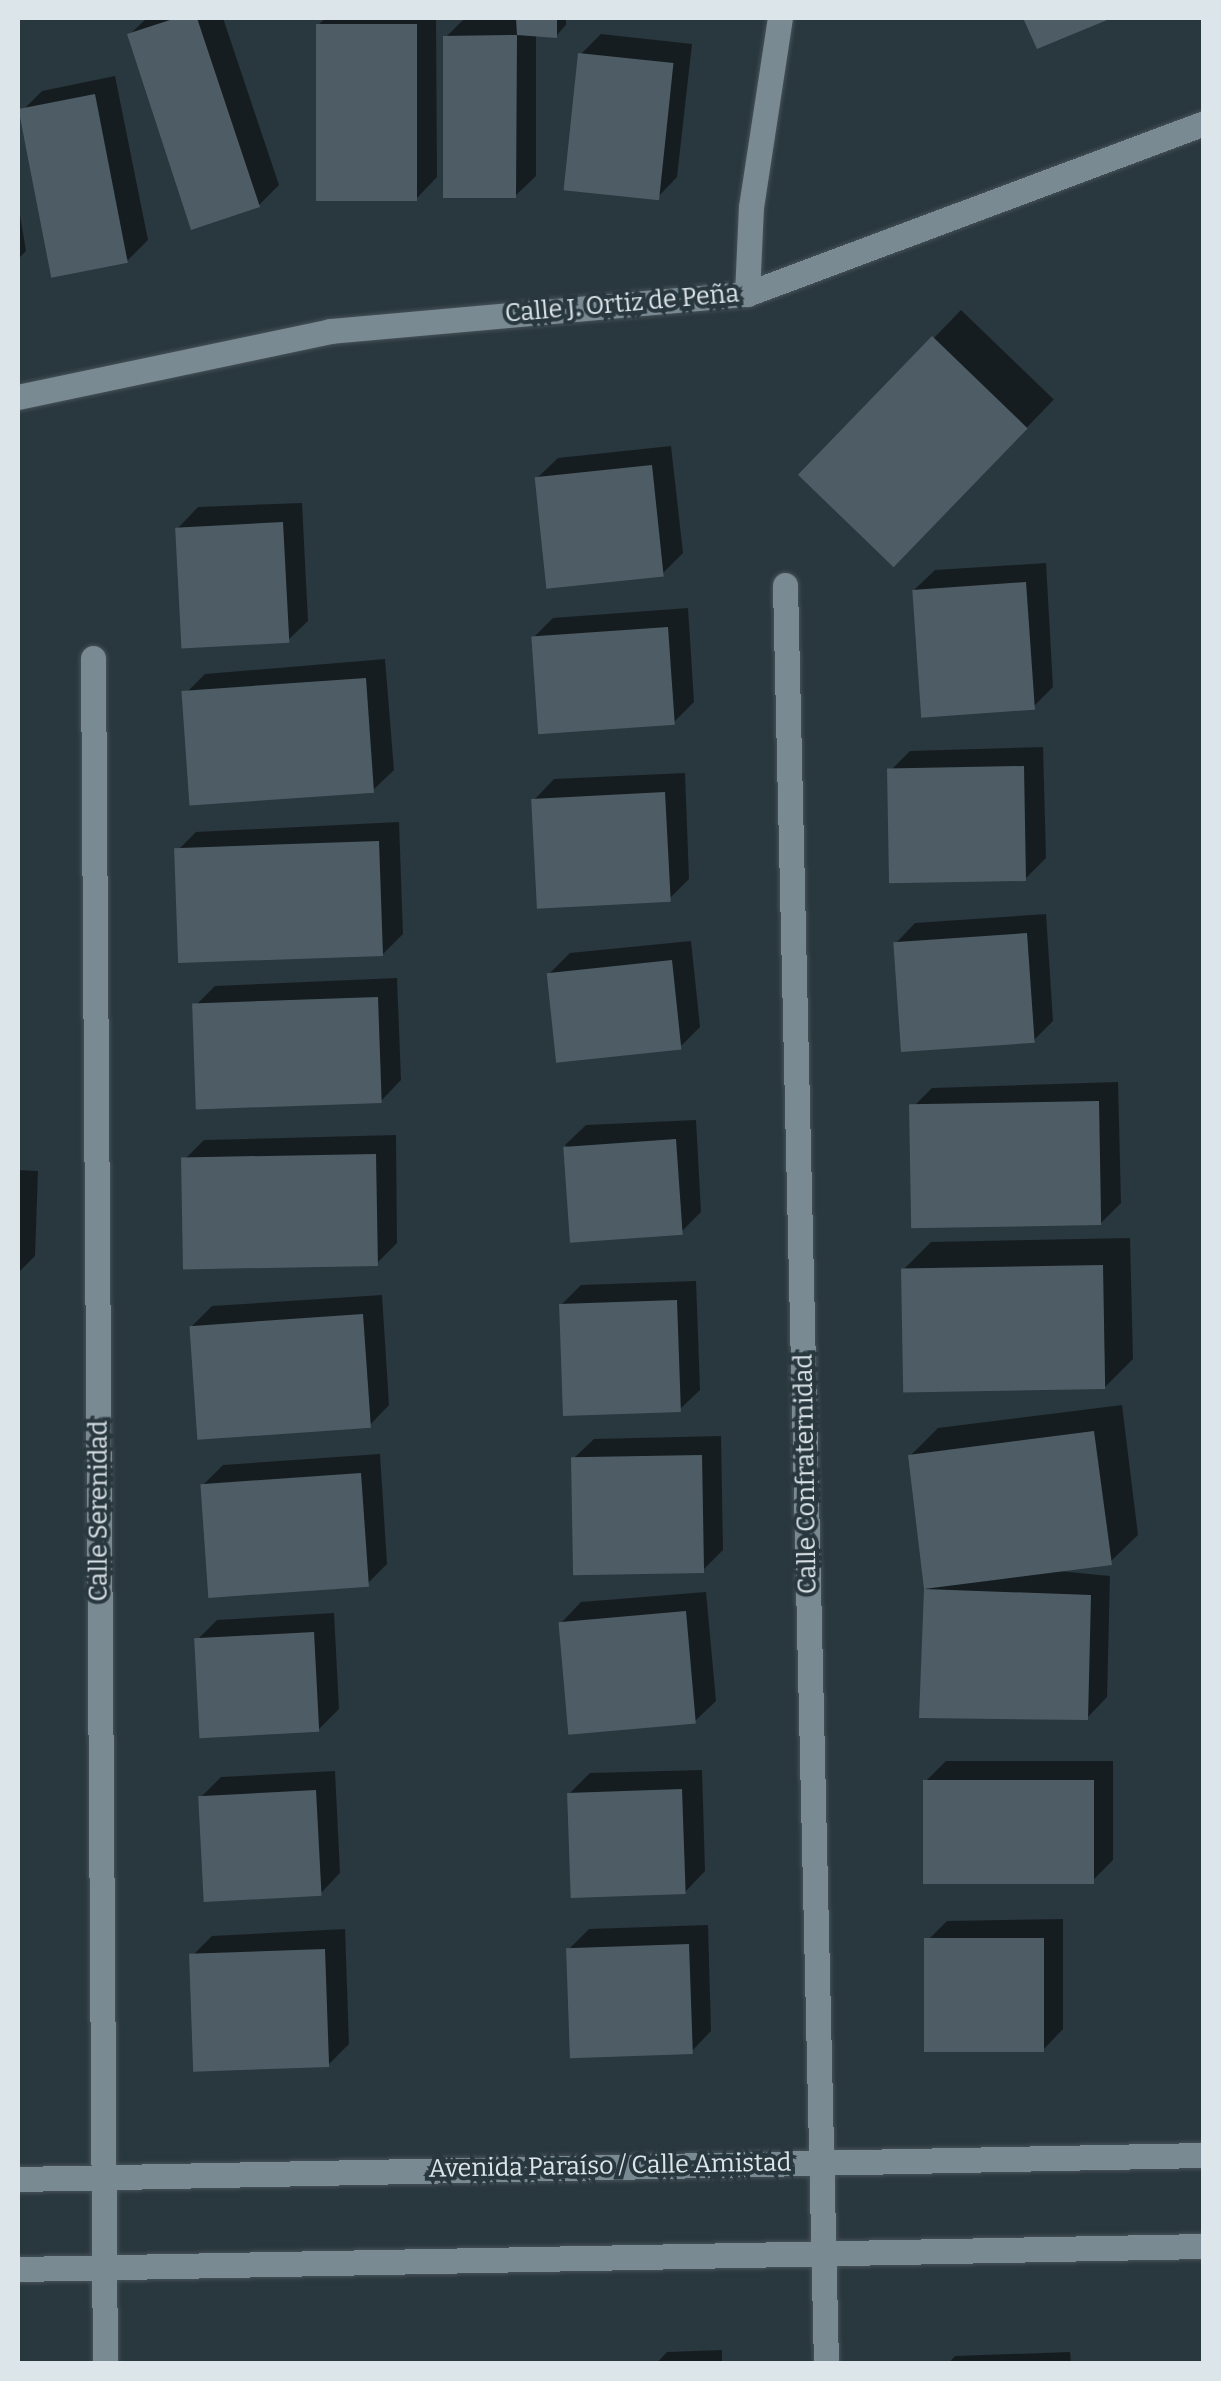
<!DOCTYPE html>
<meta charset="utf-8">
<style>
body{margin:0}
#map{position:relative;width:1221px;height:2381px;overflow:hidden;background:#29373e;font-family:Bitter,serif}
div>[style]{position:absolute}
.shadow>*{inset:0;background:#0007;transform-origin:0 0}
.building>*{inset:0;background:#4e5d65;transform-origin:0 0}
.roads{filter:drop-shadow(0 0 2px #465258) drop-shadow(0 0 2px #465258)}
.minor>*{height:25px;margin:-12.5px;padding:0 12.5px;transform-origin:12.5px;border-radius:12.5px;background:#7a8a92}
span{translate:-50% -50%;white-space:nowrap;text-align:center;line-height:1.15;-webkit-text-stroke:8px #29373e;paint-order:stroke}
.street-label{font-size:25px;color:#dce5ea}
.frame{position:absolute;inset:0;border:20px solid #dce5ea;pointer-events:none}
</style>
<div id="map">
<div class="shadow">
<div style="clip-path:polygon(147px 18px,223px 18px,279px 185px,259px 205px,130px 34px)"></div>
<div style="clip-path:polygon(326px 18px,436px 18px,437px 177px,417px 198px,318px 25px)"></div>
<div style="clip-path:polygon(465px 18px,566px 18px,566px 25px,556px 36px,536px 34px,536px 176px,515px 196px,446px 37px)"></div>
<div style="clip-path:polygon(601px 34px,692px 44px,677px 177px,657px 198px,581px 54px)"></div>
<div style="clip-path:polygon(115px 76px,148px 240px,128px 260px,22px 111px,42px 91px)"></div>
<div style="clip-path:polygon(18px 203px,26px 251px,18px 259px)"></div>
<div style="left:961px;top:310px;width:129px;height:230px;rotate:44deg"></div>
<div style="clip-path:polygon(671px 446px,683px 553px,662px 574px,537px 478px,558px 458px)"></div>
<div style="clip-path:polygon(302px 503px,308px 621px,287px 641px,178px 528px,198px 507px)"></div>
<div style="clip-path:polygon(1046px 563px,1053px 687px,1033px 707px,914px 590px,935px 570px)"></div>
<div style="clip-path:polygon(688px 608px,694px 702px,673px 723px,533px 638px,553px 618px)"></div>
<div style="clip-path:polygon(385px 659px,394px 770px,373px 790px,185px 694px,205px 674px)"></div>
<div style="clip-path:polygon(1043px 747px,1046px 858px,1025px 879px,890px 771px,910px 751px)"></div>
<div style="clip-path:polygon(685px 773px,689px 879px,669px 899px,534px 800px,554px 779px)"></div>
<div style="clip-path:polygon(399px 822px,403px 934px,383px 954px,176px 852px,196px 832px)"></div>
<div style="clip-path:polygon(1046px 914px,1053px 1021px,1033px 1041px,895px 944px,915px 923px)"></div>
<div style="clip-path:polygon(691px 941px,700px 1027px,679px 1048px,550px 973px,570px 953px)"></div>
<div style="clip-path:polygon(397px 978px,401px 1080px,381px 1101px,195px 1006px,215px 986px)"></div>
<div style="clip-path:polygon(1118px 1082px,1121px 1203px,1101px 1223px,912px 1108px,932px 1088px)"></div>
<div style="clip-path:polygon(696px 1120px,701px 1212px,681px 1232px,565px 1145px,586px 1125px)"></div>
<div style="clip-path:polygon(396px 1135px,397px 1243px,377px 1263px,184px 1160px,204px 1140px)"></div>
<div style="clip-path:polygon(18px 1170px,38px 1171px,35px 1256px,18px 1273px)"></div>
<div style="clip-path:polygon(1130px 1238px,1133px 1359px,1105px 1387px,903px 1270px,931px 1242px)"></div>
<div style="clip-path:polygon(696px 1281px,700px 1390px,679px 1410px,561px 1305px,581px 1285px)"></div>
<div style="clip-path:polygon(382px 1295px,389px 1405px,369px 1426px,192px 1326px,212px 1306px)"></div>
<div style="clip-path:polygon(1122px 1405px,1138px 1535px,1110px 1562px,1048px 1570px,1110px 1576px,1107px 1697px,1087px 1718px,922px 1716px,926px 1589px,910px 1456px,938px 1428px)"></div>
<div style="clip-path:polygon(721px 1436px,723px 1550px,703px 1570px,573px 1459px,594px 1439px)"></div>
<div style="clip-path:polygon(380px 1454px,387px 1564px,367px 1584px,203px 1485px,223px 1465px)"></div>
<div style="clip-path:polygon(706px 1592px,716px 1701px,695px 1721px,561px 1623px,581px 1602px)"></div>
<div style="clip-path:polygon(334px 1613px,339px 1709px,319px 1729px,196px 1641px,217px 1620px)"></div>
<div style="clip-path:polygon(946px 1761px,1113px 1761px,1113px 1860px,1092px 1881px,926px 1781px)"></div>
<div style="clip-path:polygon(702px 1770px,705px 1871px,685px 1892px,570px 1793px,590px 1773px)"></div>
<div style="clip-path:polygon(335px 1771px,340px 1873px,320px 1894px,201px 1797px,221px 1777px)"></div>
<div style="clip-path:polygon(1063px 1919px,1063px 2029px,1043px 2050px,927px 1941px,947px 1921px)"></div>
<div style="clip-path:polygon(708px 1925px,711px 2031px,691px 2052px,569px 1949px,589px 1929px)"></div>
<div style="clip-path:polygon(345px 1929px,349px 2044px,329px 2064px,192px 1956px,212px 1936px)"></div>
<div style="clip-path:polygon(722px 2350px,722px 2364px,656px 2364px,667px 2352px)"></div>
<div style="clip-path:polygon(1070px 2352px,1071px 2364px,948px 2364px,955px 2356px)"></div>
</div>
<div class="building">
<div style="clip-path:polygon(176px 18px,197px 18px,260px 207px,191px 230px,127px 34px)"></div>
<div style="clip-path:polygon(516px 18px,557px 18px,557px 38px,517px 35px,516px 198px,443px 198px,443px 36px,517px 35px)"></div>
<div style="clip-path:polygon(1023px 18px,1112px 18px,1037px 49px)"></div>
<div style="left:316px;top:24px;width:101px;height:177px"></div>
<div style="left:578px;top:53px;width:96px;height:138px;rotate:6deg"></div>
<div style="left:95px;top:94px;width:172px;height:78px;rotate:79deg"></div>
<div style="left:932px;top:336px;width:133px;height:193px;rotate:44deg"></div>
<div style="left:652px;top:465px;width:112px;height:118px;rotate:84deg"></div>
<div style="left:283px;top:522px;width:121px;height:108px;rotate:87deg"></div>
<div style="left:1026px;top:582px;width:128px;height:114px;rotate:86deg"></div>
<div style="left:668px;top:627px;width:98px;height:137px;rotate:86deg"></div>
<div style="left:366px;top:678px;width:115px;height:185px;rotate:86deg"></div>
<div style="left:1024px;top:766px;width:115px;height:137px;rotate:89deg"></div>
<div style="left:665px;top:792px;width:110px;height:134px;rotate:87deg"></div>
<div style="left:379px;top:841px;width:115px;height:205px;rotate:88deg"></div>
<div style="left:1027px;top:933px;width:110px;height:134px;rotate:86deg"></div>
<div style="left:672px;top:960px;width:90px;height:126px;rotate:84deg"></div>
<div style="left:378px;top:997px;width:106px;height:186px;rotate:88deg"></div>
<div style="left:1099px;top:1101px;width:124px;height:190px;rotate:89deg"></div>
<div style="left:676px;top:1139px;width:96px;height:113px;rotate:86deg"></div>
<div style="left:376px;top:1154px;width:112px;height:195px;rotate:89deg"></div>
<div style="left:1103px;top:1265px;width:124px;height:202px;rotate:89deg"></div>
<div style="left:677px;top:1300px;width:112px;height:118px;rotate:88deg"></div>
<div style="left:363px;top:1314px;width:114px;height:174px;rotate:86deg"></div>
<div style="clip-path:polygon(1094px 1431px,1112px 1565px,924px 1589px,1091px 1595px,1088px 1720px,919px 1718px,924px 1589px,908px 1455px)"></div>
<div style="left:702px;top:1455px;width:118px;height:131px;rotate:89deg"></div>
<div style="left:361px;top:1473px;width:114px;height:161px;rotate:86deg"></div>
<div style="left:686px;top:1611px;width:113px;height:128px;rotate:85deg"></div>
<div style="left:314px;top:1632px;width:100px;height:120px;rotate:87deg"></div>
<div style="left:923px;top:1780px;width:171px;height:104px"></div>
<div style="left:682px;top:1789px;width:105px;height:115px;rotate:88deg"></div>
<div style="left:316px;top:1790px;width:106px;height:118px;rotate:87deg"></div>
<div style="left:1044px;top:1938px;width:114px;height:120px;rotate:90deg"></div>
<div style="left:689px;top:1944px;width:110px;height:123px;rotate:88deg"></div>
<div style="left:325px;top:1949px;width:118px;height:136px;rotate:88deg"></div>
</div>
<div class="roads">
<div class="minor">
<div style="left:747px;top:294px;width:87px;rotate:-87.4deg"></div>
<div style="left:751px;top:207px;width:191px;rotate:-81.3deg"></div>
<div style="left:18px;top:397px;width:319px;rotate:-11.9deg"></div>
<div style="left:330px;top:331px;width:419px;rotate:-5.1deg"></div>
<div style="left:747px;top:294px;width:488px;rotate:-20.5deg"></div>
<div style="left:785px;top:585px;width:1779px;rotate:88.68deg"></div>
<div style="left:93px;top:658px;width:1706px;rotate:89.6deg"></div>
<div style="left:18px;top:2179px;width:1186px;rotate:-1.16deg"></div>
<div style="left:18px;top:2269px;width:1186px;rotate:-1.11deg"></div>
</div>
</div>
<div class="street-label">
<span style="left:622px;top:304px;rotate:-5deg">Calle J. Ortiz de Peña</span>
<span style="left:806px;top:1474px;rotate:-91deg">Calle Confraternidad</span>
<span style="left:99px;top:1511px;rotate:-90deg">Calle Serenidad</span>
<span style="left:610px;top:2166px;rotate:-1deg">Avenida Paraíso / Calle Amistad</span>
</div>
<div class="frame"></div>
</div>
